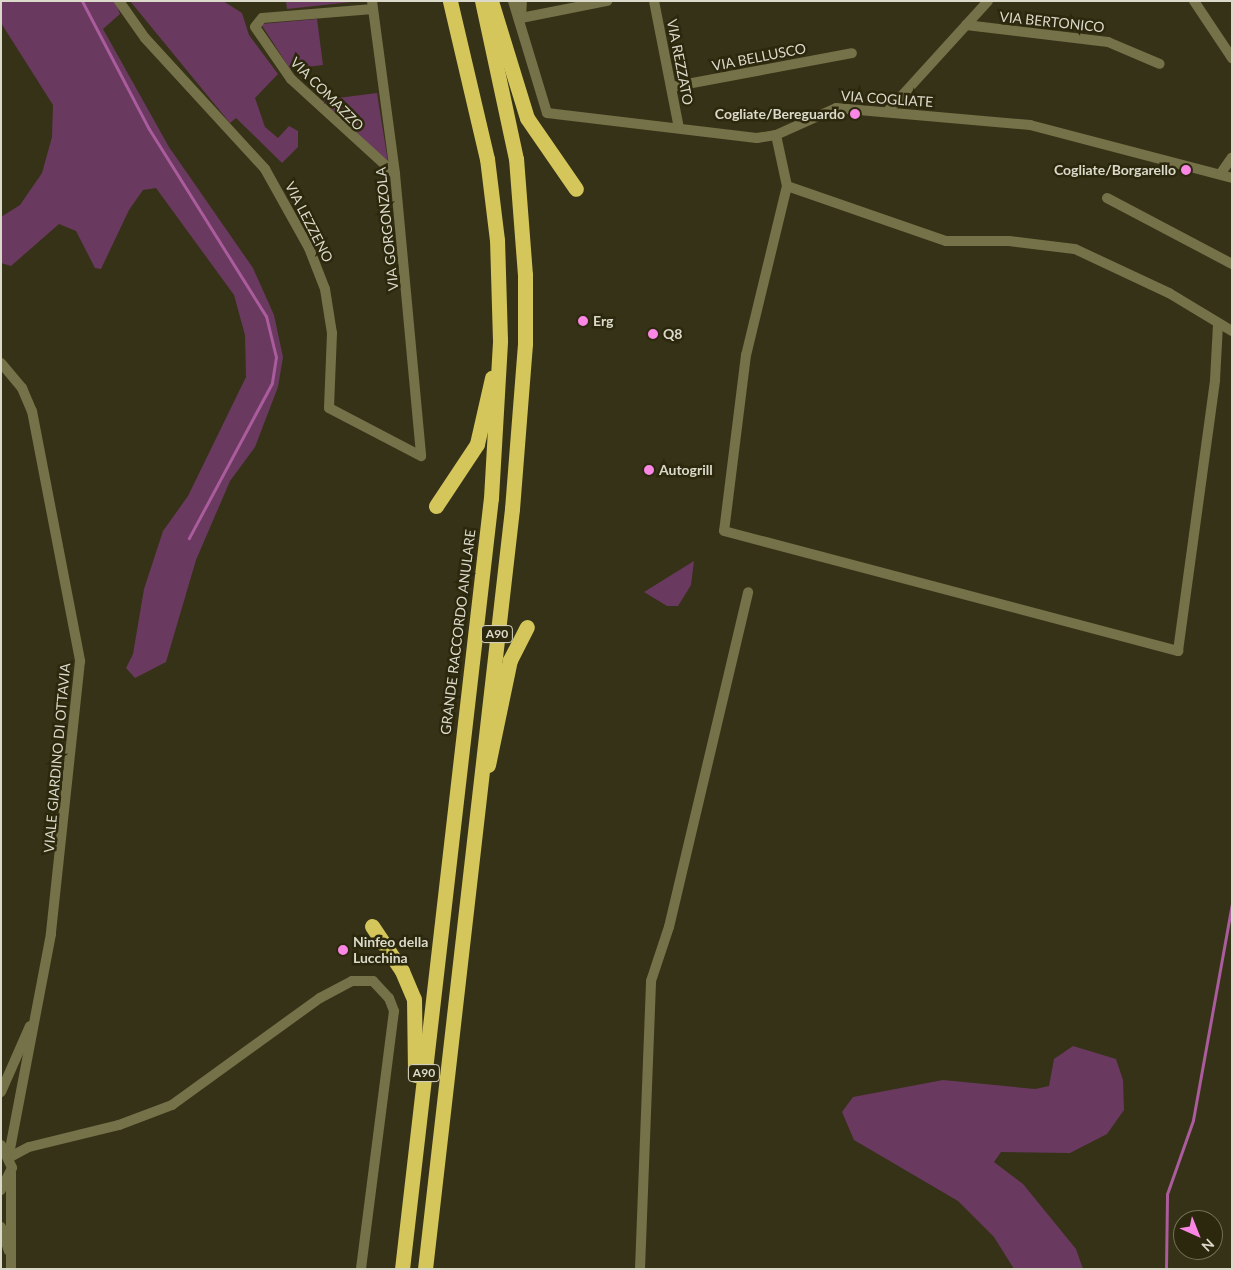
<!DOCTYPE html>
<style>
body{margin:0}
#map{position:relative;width:1233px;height:1270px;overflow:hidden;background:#363217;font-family:Lato,sans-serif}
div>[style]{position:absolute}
.green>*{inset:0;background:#69395f}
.stream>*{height:3px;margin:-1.5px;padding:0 1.5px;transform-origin:1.5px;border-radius:1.5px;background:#aa5c9c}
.minor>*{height:10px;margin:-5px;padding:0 5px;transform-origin:5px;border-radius:5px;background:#757148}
.tertiary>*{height:10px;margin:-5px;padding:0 5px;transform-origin:5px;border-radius:5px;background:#757148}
.motorway>*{height:15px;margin:-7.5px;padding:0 7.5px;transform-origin:7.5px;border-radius:7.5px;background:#d4c65a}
.dots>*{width:14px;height:14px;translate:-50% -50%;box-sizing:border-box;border:2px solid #2c280d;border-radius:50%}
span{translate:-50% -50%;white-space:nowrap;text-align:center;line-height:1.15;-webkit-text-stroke:5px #2c280d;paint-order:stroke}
.shield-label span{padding:1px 4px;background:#2c280d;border:1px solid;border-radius:4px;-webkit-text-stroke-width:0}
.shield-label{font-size:12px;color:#dbdaca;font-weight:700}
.street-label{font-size:14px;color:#dbdaca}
.poi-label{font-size:14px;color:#dbdaca;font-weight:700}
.right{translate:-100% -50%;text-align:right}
.left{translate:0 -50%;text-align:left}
.frame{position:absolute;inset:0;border:2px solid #dbdaca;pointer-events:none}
.north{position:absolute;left:1173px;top:1210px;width:50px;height:50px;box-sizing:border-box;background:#2c280d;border:1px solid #726f59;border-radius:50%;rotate:136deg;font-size:14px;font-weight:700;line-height:20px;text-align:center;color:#dbdaca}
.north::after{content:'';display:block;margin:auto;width:18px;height:22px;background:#fb87e5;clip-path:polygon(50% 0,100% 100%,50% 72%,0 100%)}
</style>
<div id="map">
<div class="green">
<div style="clip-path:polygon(1px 1px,115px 1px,120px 14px,103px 29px,169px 147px,253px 268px,274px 315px,283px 357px,278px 387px,255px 447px,230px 481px,196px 560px,166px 662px,135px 678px,126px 668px,133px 654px,144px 589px,163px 531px,188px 496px,246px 377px,245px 335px,234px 295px,156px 188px,143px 190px,129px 210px,101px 269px,95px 268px,76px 231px,59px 224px,11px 266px,1px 263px,1px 217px,20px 205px,42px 173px,52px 137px,53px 105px,1px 23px)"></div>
<div style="clip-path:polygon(130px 1px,223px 1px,242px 13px,249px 35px,278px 74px,255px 98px,265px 127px,278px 138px,289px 126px,298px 131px,298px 147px,282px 163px,236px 118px,230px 123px)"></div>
<div style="clip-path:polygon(286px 1px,361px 1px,287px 9px)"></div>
<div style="clip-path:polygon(317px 19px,323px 65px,290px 69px,261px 24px)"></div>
<div style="clip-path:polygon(377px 93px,388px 162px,322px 100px)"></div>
<div style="clip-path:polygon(694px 561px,691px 585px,678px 606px,667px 606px,644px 592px)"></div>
<div style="clip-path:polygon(1073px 1046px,1116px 1059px,1123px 1080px,1124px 1110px,1107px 1134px,1070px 1153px,1001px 1152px,994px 1162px,1023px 1184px,1076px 1249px,1083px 1269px,1014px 1269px,994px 1237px,958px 1201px,854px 1140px,842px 1112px,853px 1097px,943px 1080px,1035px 1089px,1049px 1086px,1054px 1059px)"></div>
</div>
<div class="stream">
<div style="left:82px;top:1px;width:144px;rotate:62.4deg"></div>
<div style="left:149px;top:129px;width:221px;rotate:58deg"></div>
<div style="left:266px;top:316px;width:42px;rotate:76.3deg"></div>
<div style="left:276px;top:357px;width:26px;rotate:99deg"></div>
<div style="left:272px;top:383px;width:176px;rotate:118.2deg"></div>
<div style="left:1166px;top:1269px;width:75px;rotate:-89.2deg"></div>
<div style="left:1167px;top:1194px;width:78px;rotate:-70.6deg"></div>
<div style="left:1193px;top:1120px;width:220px;rotate:-79.8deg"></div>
</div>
<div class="minor">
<div style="left:119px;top:1px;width:45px;rotate:54.9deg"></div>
<div style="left:145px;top:38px;width:178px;rotate:47.5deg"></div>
<div style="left:265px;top:169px;width:90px;rotate:60.9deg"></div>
<div style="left:309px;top:248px;width:44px;rotate:68.7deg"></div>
<div style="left:325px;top:289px;width:45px;rotate:81deg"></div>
<div style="left:332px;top:333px;width:75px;rotate:92.3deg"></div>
<div style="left:329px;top:408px;width:104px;rotate:27.6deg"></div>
<div style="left:372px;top:1px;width:175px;rotate:82.4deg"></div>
<div style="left:395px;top:174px;width:283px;rotate:84.7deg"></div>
<div style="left:513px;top:1px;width:117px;rotate:73.1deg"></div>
<div style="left:547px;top:113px;width:211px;rotate:6.8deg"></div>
<div style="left:757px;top:138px;width:19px;rotate:-9deg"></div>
<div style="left:776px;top:135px;width:66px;rotate:-24.2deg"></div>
<div style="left:836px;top:108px;width:195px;rotate:5deg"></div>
<div style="left:1030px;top:125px;width:209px;rotate:14.7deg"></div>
<div style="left:654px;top:1px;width:129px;rotate:78.9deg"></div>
<div style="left:1194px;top:1px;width:69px;rotate:56.3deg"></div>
<div style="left:373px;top:9px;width:111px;rotate:175.4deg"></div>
<div style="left:262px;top:18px;width:11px;rotate:128deg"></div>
<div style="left:255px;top:27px;width:63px;rotate:55.3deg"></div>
<div style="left:291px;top:79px;width:141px;rotate:42.4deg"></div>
<div style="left:521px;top:18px;width:88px;rotate:-11.2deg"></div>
<div style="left:521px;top:18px;width:17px;rotate:-87deg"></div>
<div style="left:966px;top:25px;width:143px;rotate:6.8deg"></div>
<div style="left:1108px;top:42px;width:56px;rotate:22.9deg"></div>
<div style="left:671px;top:87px;width:184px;rotate:-10.6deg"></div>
<div style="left:887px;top:112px;width:150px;rotate:-47.7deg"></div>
<div style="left:776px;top:135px;width:52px;rotate:77.8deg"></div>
<div style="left:787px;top:186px;width:174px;rotate:103.6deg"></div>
<div style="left:746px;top:355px;width:177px;rotate:97.1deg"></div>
<div style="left:724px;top:531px;width:470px;rotate:14.8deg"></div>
<div style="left:1178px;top:651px;width:274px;rotate:-82.2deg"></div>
<div style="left:1215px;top:380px;width:56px;rotate:-86.9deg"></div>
<div style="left:1221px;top:173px;width:19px;rotate:-55deg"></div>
<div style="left:787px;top:186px;width:168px;rotate:19.1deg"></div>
<div style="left:946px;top:241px;width:63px"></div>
<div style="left:1009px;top:241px;width:66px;rotate:6.9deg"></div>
<div style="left:1075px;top:249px;width:104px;rotate:25.1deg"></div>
<div style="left:1169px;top:293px;width:74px;rotate:31.1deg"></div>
<div style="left:1107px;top:198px;width:141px;rotate:27.8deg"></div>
<div style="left:1px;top:363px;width:33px;rotate:50deg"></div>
<div style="left:22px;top:388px;width:25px;rotate:67deg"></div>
<div style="left:32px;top:411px;width:255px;rotate:79.1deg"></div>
<div style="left:80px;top:661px;width:275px;rotate:96.1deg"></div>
<div style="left:51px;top:934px;width:225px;rotate:100.8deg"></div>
<div style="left:1px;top:1092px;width:72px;rotate:-66.3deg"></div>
<div style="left:10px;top:1157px;width:21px;rotate:-28deg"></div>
<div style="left:29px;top:1147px;width:93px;rotate:-13.7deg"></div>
<div style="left:119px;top:1125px;width:57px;rotate:-20.7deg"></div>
<div style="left:172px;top:1105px;width:183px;rotate:-35.9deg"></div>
<div style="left:320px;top:998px;width:36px;rotate:-28deg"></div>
<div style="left:352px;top:981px;width:21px"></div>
<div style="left:373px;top:981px;width:23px;rotate:47deg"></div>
<div style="left:389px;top:998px;width:14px;rotate:69deg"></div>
<div style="left:394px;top:1011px;width:260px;rotate:97.3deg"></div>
<div style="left:640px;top:1269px;width:288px;rotate:-87.8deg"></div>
<div style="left:651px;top:981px;width:57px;rotate:-71.6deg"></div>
<div style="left:669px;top:927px;width:344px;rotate:-76.7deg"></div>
</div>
<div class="tertiary">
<div style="left:1px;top:1145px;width:25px;rotate:64deg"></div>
<div style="left:12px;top:1168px;width:25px;rotate:117deg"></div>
<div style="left:1px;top:1227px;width:25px;rotate:72deg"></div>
<div style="left:11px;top:1269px;width:96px;rotate:-90deg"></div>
</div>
<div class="motorway">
<div style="left:491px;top:1px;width:122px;rotate:72.9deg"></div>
<div style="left:527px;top:118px;width:86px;rotate:55.4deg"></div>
<div style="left:436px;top:506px;width:74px;rotate:-56.5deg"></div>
<div style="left:477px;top:444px;width:68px;rotate:-77.2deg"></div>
<div style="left:488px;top:765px;width:107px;rotate:-78.2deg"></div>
<div style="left:510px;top:660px;width:37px;rotate:-63deg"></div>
<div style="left:372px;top:926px;width:54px;rotate:56.3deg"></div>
<div style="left:402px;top:971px;width:30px;rotate:67deg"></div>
<div style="left:414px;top:999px;width:76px;rotate:89.2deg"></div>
<div style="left:402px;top:1269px;width:776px;rotate:-83.42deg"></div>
<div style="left:491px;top:498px;width:158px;rotate:-86.7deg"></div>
<div style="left:500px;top:340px;width:100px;rotate:-91.7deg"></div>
<div style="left:497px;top:240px;width:82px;rotate:-97deg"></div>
<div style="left:487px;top:159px;width:162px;rotate:-103.2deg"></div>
<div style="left:425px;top:1269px;width:765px;rotate:-83.47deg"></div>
<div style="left:512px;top:509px;width:166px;rotate:-85.5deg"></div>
<div style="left:525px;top:344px;width:69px;rotate:-90deg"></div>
<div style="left:525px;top:275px;width:116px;rotate:-94.4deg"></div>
<div style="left:516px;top:159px;width:162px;rotate:-102.1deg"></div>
</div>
<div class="dots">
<div style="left:855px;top:114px;background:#fb87e5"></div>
<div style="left:1186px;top:170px;background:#fb87e5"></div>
<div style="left:583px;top:321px;background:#fb87e5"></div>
<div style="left:653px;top:334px;background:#fb87e5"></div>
<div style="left:649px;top:470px;background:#fb87e5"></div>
<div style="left:343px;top:950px;background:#fb87e5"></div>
</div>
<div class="shield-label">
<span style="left:497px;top:634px">A90</span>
<span style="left:424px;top:1073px">A90</span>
</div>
<div class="street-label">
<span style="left:1052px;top:22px;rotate:6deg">VIA BERTONICO</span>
<span style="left:759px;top:57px;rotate:-11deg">VIA BELLUSCO</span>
<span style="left:680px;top:62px;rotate:79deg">VIA REZZATO</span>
<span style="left:327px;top:94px;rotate:45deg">VIA COMAZZO</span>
<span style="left:887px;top:99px;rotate:4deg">VIA COGLIATE</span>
<span style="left:309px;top:222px;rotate:63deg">VIA LEZZENO</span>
<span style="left:387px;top:229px;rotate:-96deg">VIA GORGONZOLA</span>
<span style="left:458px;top:632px;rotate:-83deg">GRANDE RACCORDO ANULARE</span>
<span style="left:57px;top:758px;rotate:-85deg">VIALE GIARDINO DI OTTAVIA</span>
</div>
<div class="poi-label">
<span class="right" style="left:845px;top:114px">Cogliate/Bereguardo</span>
<span class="right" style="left:1176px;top:170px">Cogliate/Borgarello</span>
<span class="left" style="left:593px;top:321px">Erg</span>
<span class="left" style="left:663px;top:334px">Q8</span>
<span class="left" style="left:659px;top:470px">Autogrill</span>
<span class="left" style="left:353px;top:950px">Ninfeo della<br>Lucchina</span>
</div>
<div class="frame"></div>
<div class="north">N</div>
</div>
